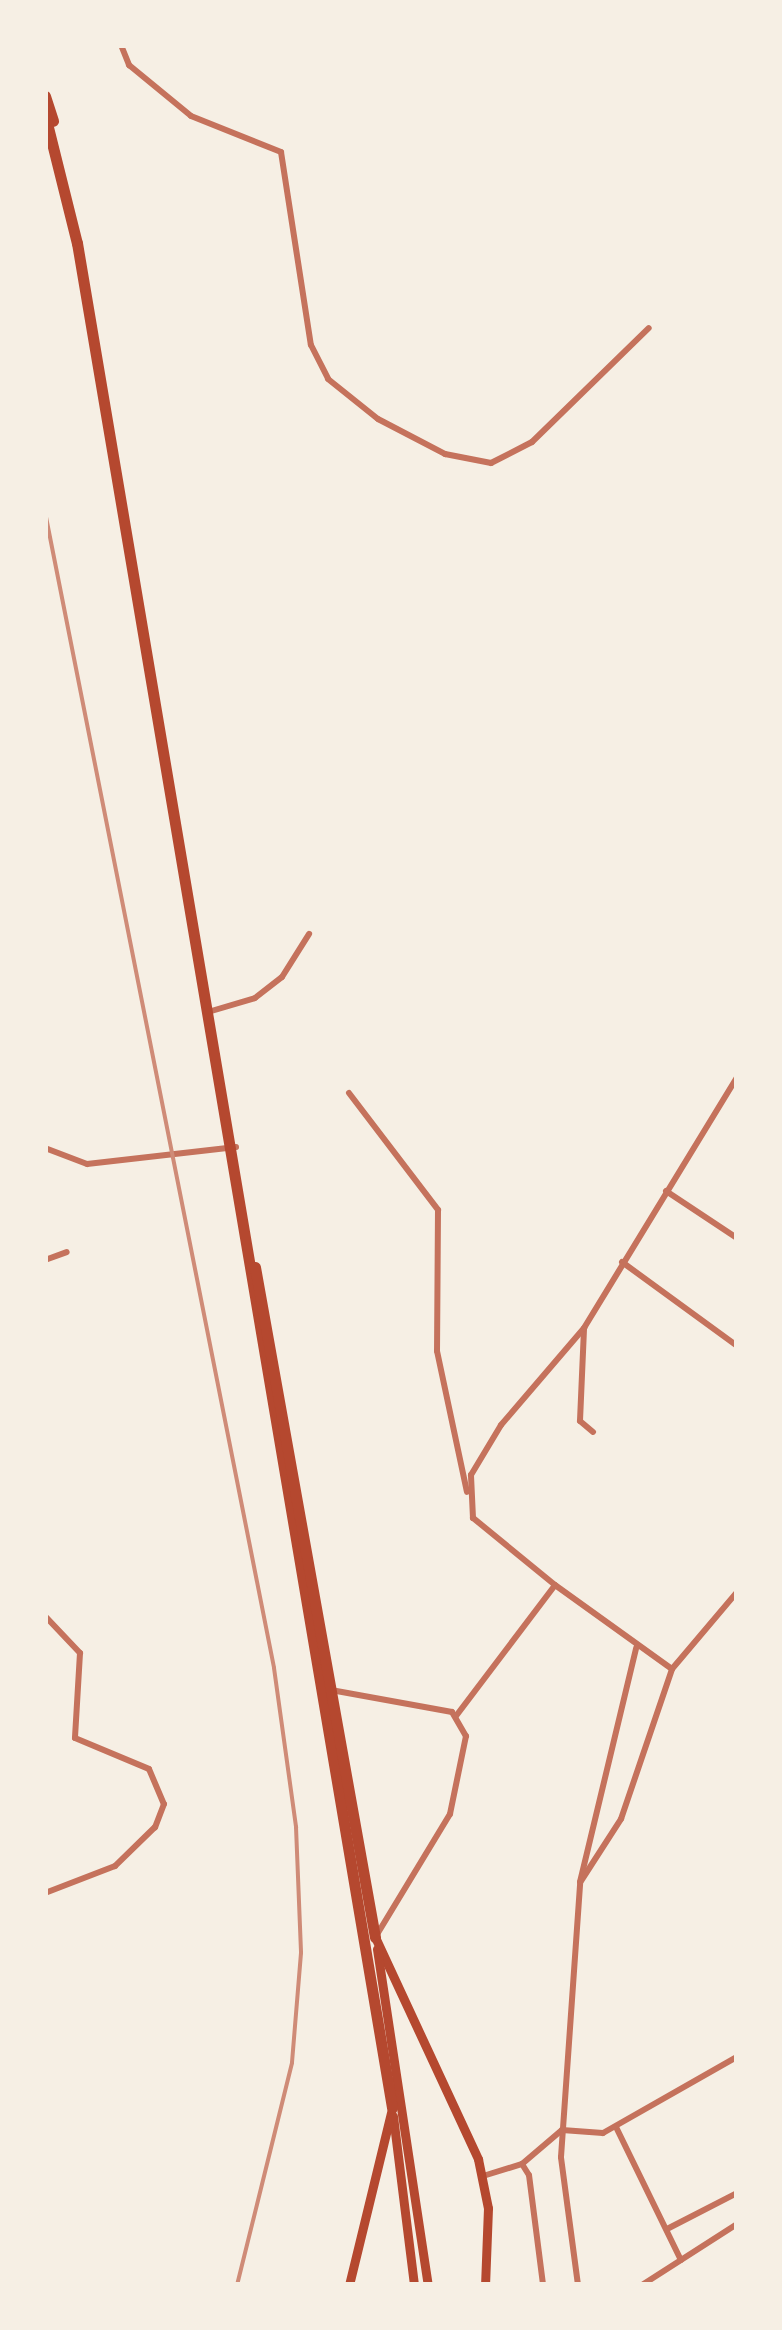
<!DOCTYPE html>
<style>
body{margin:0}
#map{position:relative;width:782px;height:2330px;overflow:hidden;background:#f6efe4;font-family:"Golos Text",sans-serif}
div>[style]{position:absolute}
.minor>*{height:6px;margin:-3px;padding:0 3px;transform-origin:3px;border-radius:3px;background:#c5725c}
.primary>*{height:9px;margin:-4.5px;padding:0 4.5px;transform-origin:4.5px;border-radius:4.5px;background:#b5482f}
.motorway>*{height:11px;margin:-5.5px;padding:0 5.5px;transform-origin:5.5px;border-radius:5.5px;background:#b5482f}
.rail>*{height:4px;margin:-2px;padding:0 2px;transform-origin:2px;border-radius:2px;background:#cf8b77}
span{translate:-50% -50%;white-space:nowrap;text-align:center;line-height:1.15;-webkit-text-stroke:8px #f6efe4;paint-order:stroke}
.frame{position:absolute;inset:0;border:48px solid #f6efe4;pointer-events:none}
</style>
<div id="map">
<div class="minor">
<div style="left:121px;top:45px;width:22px;rotate:68deg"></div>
<div style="left:129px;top:65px;width:80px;rotate:39.4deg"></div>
<div style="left:191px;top:116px;width:97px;rotate:21.8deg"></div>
<div style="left:281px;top:152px;width:195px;rotate:81.2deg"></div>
<div style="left:311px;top:345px;width:38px;rotate:63deg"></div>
<div style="left:328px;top:379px;width:64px;rotate:38.7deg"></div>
<div style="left:378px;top:419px;width:76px;rotate:27.6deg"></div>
<div style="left:445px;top:454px;width:47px;rotate:11.1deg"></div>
<div style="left:491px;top:463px;width:46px;rotate:-27.1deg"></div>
<div style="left:532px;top:442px;width:163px;rotate:-44.3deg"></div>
<div style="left:208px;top:1012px;width:49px;rotate:-16.6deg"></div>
<div style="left:255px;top:998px;width:34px;rotate:-38deg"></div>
<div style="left:282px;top:977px;width:51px;rotate:-57.9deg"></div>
<div style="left:349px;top:1093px;width:147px;rotate:52.7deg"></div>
<div style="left:438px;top:1210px;width:141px;rotate:90.4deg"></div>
<div style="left:437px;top:1351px;width:144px;rotate:78deg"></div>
<div style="left:45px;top:1148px;width:45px;rotate:20.9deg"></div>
<div style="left:87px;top:1164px;width:150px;rotate:-6.5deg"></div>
<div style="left:666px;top:1191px;width:85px;rotate:33.5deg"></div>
<div style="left:45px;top:1260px;width:23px;rotate:-20deg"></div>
<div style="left:622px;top:1262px;width:142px;rotate:36.1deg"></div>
<div style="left:584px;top:1329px;width:92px;rotate:92.5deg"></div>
<div style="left:580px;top:1421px;width:17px;rotate:40deg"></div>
<div style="left:555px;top:1585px;width:144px;rotate:35.7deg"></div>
<div style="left:672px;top:1669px;width:101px;rotate:-49.8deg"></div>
<div style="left:45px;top:1616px;width:51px;rotate:46.6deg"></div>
<div style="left:80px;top:1653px;width:85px;rotate:93.4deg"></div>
<div style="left:75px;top:1738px;width:80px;rotate:22.7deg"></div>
<div style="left:149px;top:1769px;width:38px;rotate:67deg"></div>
<div style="left:164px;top:1804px;width:25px;rotate:111deg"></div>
<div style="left:155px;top:1827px;width:56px;rotate:135.7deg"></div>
<div style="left:115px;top:1866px;width:75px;rotate:158.9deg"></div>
<div style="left:331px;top:1690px;width:123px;rotate:10.3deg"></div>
<div style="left:452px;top:1712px;width:28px;rotate:60deg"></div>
<div style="left:466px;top:1736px;width:80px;rotate:101.6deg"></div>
<div style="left:450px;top:1814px;width:143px;rotate:121.2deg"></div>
<div style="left:456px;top:1716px;width:164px;rotate:-52.9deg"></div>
<div style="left:555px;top:1585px;width:106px;rotate:-140.7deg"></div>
<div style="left:473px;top:1518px;width:43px;rotate:-92.7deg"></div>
<div style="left:471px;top:1475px;width:58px;rotate:-59deg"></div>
<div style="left:501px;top:1425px;width:128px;rotate:-49.4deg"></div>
<div style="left:584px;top:1328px;width:294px;rotate:-58.6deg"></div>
<div style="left:581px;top:1881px;width:74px;rotate:-57.2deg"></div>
<div style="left:621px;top:1819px;width:158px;rotate:-71.2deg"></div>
<div style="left:616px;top:2127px;width:148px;rotate:64deg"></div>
<div style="left:522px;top:2164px;width:52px;rotate:-40.4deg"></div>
<div style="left:562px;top:2130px;width:41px;rotate:4.2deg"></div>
<div style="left:603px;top:2133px;width:154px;rotate:-29.6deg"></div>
<div style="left:483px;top:2176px;width:41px;rotate:-17.1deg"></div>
<div style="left:522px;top:2164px;width:13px;rotate:58deg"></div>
<div style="left:529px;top:2175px;width:111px;rotate:82.7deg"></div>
<div style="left:667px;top:2229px;width:79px;rotate:-27.2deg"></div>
<div style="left:578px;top:2285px;width:129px;rotate:-97.6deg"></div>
<div style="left:561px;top:2157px;width:276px;rotate:-86deg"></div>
<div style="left:580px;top:1882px;width:241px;rotate:-76.5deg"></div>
<div style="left:642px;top:2285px;width:113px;rotate:-32.7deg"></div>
</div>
<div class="primary">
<div style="left:375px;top:1937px;width:245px;rotate:65.1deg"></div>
<div style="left:478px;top:2159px;width:50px;rotate:78.5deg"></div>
<div style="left:488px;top:2208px;width:77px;rotate:92.2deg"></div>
<div style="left:377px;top:1949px;width:340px;rotate:81.4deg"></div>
<div style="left:393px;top:2116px;width:170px;rotate:82.9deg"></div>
<div style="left:349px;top:2285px;width:182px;rotate:-76.3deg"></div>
</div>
<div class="motorway">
<div style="left:45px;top:96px;width:26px;rotate:72deg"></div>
<div style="left:45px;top:115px;width:132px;rotate:76deg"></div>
<div style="left:77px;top:243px;width:1891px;rotate:80.41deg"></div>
<div style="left:255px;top:1267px;width:681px;rotate:79.85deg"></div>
</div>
<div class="rail">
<div style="left:45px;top:512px;width:1178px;rotate:78.79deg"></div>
<div style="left:274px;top:1668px;width:161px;rotate:82.1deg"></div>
<div style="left:296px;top:1827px;width:126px;rotate:87.7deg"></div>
<div style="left:301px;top:1953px;width:110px;rotate:94.7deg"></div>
<div style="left:292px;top:2063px;width:229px;rotate:103.9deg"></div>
</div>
<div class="frame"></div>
</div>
